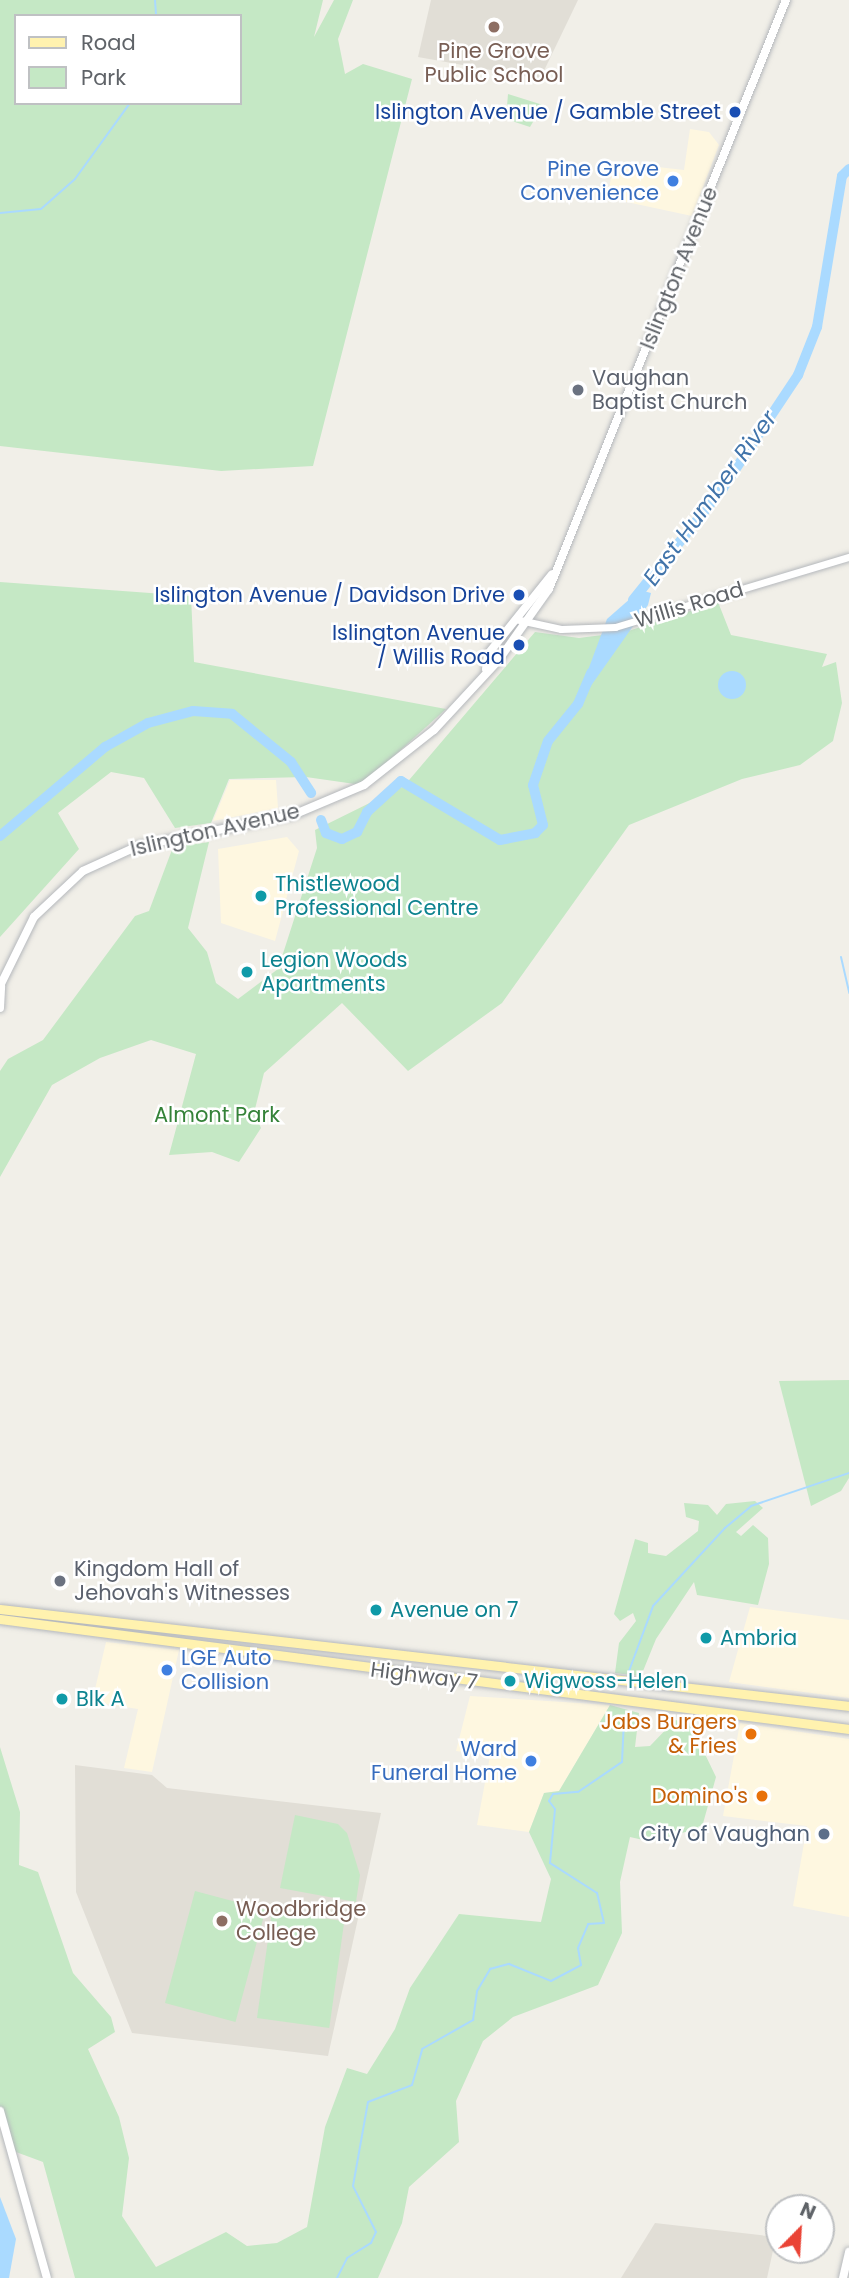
<!DOCTYPE html>
<style>
body{margin:0}
#map{position:relative;width:849px;height:2278px;overflow:hidden;background:#f1efe8;font-family:Poppins,sans-serif}
div>[style]{position:absolute}
.commercial>*{inset:0;background:#fef7e0}
.education>*{inset:0;background:#e1ded6}
.green>*{inset:0;background:#c5e8c5;transform-origin:0 0}
.water>*{inset:0;background:#aadaff}
.round{border-radius:50%}
.stream>*{height:2px;margin:-1px;padding:0 1px;transform-origin:1px;border-radius:1px;background:#aadaff}
.river>*{height:10px;margin:-5px;padding:0 5px;transform-origin:5px;border-radius:5px;background:#aadaff}
.roads{filter:drop-shadow(0 0 2px #b5b8bc) drop-shadow(0 0 2px #b5b8bc)}
.tertiary>*{height:7px;margin:-3.5px;padding:0 3.5px;transform-origin:3.5px;border-radius:3.5px;background:#fff}
.secondary>*{height:8px;margin:-4px;padding:0 4px;transform-origin:4px;border-radius:4px;background:#fff}
.primary>*{height:9px;margin:-4.5px;padding:0 4.5px;transform-origin:4.5px;border-radius:4.5px;background:#fff2af}
.dots>*{width:19px;height:19px;translate:-50% -50%;box-sizing:border-box;border:4px solid #fff;border-radius:50%}
span{translate:-50% -50%;white-space:nowrap;text-align:center;line-height:1.15;-webkit-text-stroke:5px #fff;paint-order:stroke}
.education-label{font-size:21px;color:#785e54}
.left{translate:0 -50%;text-align:left}
.transit-label{font-size:21px;color:#164399}
.right{translate:-100% -50%;text-align:right}
.shop-label{font-size:21px;color:#366cbe}
.street-label{font-size:21px;color:#5f6368}
.worship-label{font-size:21px;color:#5b616d}
.culture-label{font-size:21px;color:#0d838f}
.park-label{font-size:21px;color:#348238}
.food-label{font-size:21px;color:#c56008}
.service-label{font-size:21px;color:#4e5e75}
.water-label{font-size:23px;color:#4174aa;font-style:italic}
.legend{position:absolute;left:14px;top:14px;width:228px;height:91px;box-sizing:border-box;background:#fff;border:2px solid #bfc1c3;margin:0;padding:9px 12px;list-style:none;font-size:21px;color:#5f6368}
.legend li{display:flex;align-items:center;gap:14px;height:35px}
.legend b{width:35px;border:2px solid #bfc1c3}
.north{position:absolute;left:765px;top:2194px;width:70px;height:70px;box-sizing:border-box;background:#fff;border:2px solid #bfc1c3;border-radius:50%;rotate:24deg;font-size:19px;font-weight:700;line-height:28px;text-align:center;color:#5f6368}
.north::after{content:'';display:block;margin:auto;width:24px;height:32px;background:#ea4335;clip-path:polygon(50% 0,100% 100%,50% 72%,0 100%)}
</style>
<div id="map">
<div class="commercial">
<div style="clip-path:polygon(690px 129px,709px 132px,719px 145px,692px 216px,608px 198px,613px 162px,684px 170px)"></div>
<div style="clip-path:polygon(230px 780px,276px 780px,278px 808px,213px 821px)"></div>
<div style="clip-path:polygon(287px 837px,299px 851px,275px 941px,221px 923px,218px 849px)"></div>
<div style="clip-path:polygon(750px 1607px,849px 1620px,849px 1698px,729px 1682px)"></div>
<div style="clip-path:polygon(106px 1642px,179px 1650px,152px 1772px,124px 1768px,138px 1709px,92px 1702px)"></div>
<div style="clip-path:polygon(470px 1696px,610px 1705px,559px 1791px,544px 1793px,529px 1832px,477px 1825px,490px 1756px,456px 1751px)"></div>
<div style="clip-path:polygon(740px 1723px,849px 1739px,849px 1917px,793px 1906px,807px 1826px,723px 1816px)"></div>
</div>
<div class="education">
<div style="clip-path:polygon(431px 0,578px 0,540px 79px,418px 57px)"></div>
<div style="clip-path:polygon(75px 1765px,152px 1775px,167px 1788px,381px 1813px,328px 2056px,132px 2033px,76px 1892px)"></div>
<div style="clip-path:polygon(655px 2223px,776px 2237px,767px 2278px,621px 2278px)"></div>
</div>
<div class="green">
<div style="clip-path:polygon(evenodd,0 0,323px 0,314px 37px,334px 0,353px 0,338px 39px,345px 74px,363px 64px,412px 79px,313px 466px,221px 471px,0 446px,0 0,16px 16px,240px 16px,240px 103px,16px 103px,16px 16px)"></div>
<div style="clip-path:polygon(508px 94px,543px 105px,530px 127px,506px 119px)"></div>
<div style="clip-path:polygon(0 582px,191px 596px,194px 662px,446px 709px,362px 785px,306px 777px,229px 779px,211px 823px,175px 828px,144px 778px,111px 772px,58px 813px,79px 849px,0 937px)"></div>
<div style="clip-path:polygon(718px 602px,731px 635px,827px 654px,822px 667px,836px 662px,842px 703px,833px 741px,800px 765px,742px 779px,629px 825px,502px 1003px,408px 1071px,342px 1003px,264px 1073px,254px 1113px,261px 1128px,239px 1162px,212px 1152px,169px 1155px,196px 1054px,151px 1040px,100px 1058px,52px 1085px,0 1177px,0 1071px,8px 1059px,43px 1040px,135px 916px,149px 911px,173px 847px,209px 842px,188px 928px,207px 952px,216px 983px,238px 999px,278px 969px,317px 848px,315px 830px,404px 786px,535px 632px,579px 638px,625px 632px)"></div>
<div style="clip-path:polygon(849px 1380px,849px 1478px,841px 1491px,811px 1506px,779px 1381px)"></div>
<div style="clip-path:polygon(755px 1501px,763px 1508px,736px 1532px,741px 1536px,753px 1525px,768px 1538px,769px 1564px,758px 1605px,697px 1595px,694px 1582px,656px 1639px,641px 1676px,615px 1673px,619px 1643px,636px 1621px,633px 1613px,620px 1621px,614px 1614px,635px 1539px,648px 1543px,648px 1553px,666px 1556px,698px 1531px,699px 1521px,686px 1517px,684px 1503px,708px 1505px,717px 1515px,726px 1504px)"></div>
<div style="clip-path:polygon(610px 1705px,639px 1713px,635px 1747px,650px 1746px,675px 1720px,690px 1723px,716px 1777px,702px 1827px,652px 1842px,630px 1837px,620px 1882px,622px 1933px,598px 1985px,513px 2017px,483px 2041px,456px 2101px,459px 2142px,409px 2187px,402px 2223px,378px 2278px,75px 2278px,43px 2162px,16px 2152px,0 2121px,0 1747px,20px 1812px,19px 1865px,38px 1872px,73px 1973px,111px 2017px,115px 2032px,88px 2049px,119px 2117px,129px 2158px,122px 2216px,156px 2267px,226px 2232px,247px 2246px,277px 2243px,307px 2227px,325px 2127px,347px 2068px,367px 2074px,395px 2029px,410px 1988px,459px 1914px,541px 1922px,551px 1879px,529px 1832px,544px 1793px,559px 1791px)"></div>
<div style="clip-path:polygon(295px 1815px,338px 1824px,347px 1833px,360px 1875px,356px 1902px,280px 1888px)"></div>
<div style="left:195px;top:1891px;width:73px;height:116px;rotate:15deg"></div>
<div style="left:272px;top:1911px;width:73px;height:108px;rotate:8deg"></div>
</div>
<div class="water">
<div style="clip-path:polygon(640px 590px,651px 593px,648px 605px,588px 690px,584px 681px,607px 619px)"></div>
<div class="round" style="left:718px;top:671px;width:28px;height:28px"></div>
<div style="clip-path:polygon(0 2197px,16px 2239px,9px 2278px,0 2278px)"></div>
</div>
<div class="stream">
<div style="left:155px;top:0;width:16px;rotate:86deg"></div>
<div style="left:0;top:213px;width:41px;rotate:-5.6deg"></div>
<div style="left:41px;top:209px;width:45px;rotate:-41.4deg"></div>
<div style="left:75px;top:179px;width:94px;rotate:-54.1deg"></div>
<div style="left:841px;top:957px;width:37px;rotate:77deg"></div>
<div style="left:629px;top:1671px;width:69px;rotate:-69.7deg"></div>
<div style="left:653px;top:1606px;width:106px;rotate:-47.3deg"></div>
<div style="left:725px;top:1528px;width:34px;rotate:-40deg"></div>
<div style="left:751px;top:1506px;width:103px;rotate:-18.6deg"></div>
<div style="left:337px;top:2278px;width:22px;rotate:-63deg"></div>
<div style="left:347px;top:2258px;width:28px;rotate:-32deg"></div>
<div style="left:371px;top:2243px;width:12px;rotate:-66deg"></div>
<div style="left:376px;top:2232px;width:51px;rotate:-116.6deg"></div>
<div style="left:353px;top:2186px;width:85px;rotate:-79.9deg"></div>
<div style="left:368px;top:2102px;width:47px;rotate:-21.1deg"></div>
<div style="left:412px;top:2085px;width:37px;rotate:-74deg"></div>
<div style="left:422px;top:2049px;width:59px;rotate:-29.6deg"></div>
<div style="left:473px;top:2020px;width:29px;rotate:-82deg"></div>
<div style="left:477px;top:1991px;width:26px;rotate:-59deg"></div>
<div style="left:490px;top:1969px;width:20px;rotate:-15deg"></div>
<div style="left:509px;top:1964px;width:45px;rotate:22deg"></div>
<div style="left:551px;top:1981px;width:34px;rotate:-28deg"></div>
<div style="left:581px;top:1965px;width:17px;rotate:-100deg"></div>
<div style="left:578px;top:1948px;width:26px;rotate:-67deg"></div>
<div style="left:588px;top:1924px;width:16px;rotate:-4deg"></div>
<div style="left:604px;top:1923px;width:31px;rotate:-103deg"></div>
<div style="left:597px;top:1893px;width:56px;rotate:-147.4deg"></div>
<div style="left:550px;top:1863px;width:54px;rotate:-84.7deg"></div>
<div style="left:555px;top:1809px;width:10px;rotate:-127deg"></div>
<div style="left:549px;top:1801px;width:8px;rotate:-60deg"></div>
<div style="left:553px;top:1794px;width:25px;rotate:-5deg"></div>
<div style="left:578px;top:1792px;width:53px;rotate:-34.3deg"></div>
<div style="left:622px;top:1762px;width:43px;rotate:-87.3deg"></div>
</div>
<div class="river">
<div style="left:633px;top:600px;width:144px;rotate:-51.2deg"></div>
<div style="left:723px;top:488px;width:136px;rotate:-56.4deg"></div>
<div style="left:798px;top:375px;width:52px;rotate:-68.4deg"></div>
<div style="left:817px;top:327px;width:153px;rotate:-80.6deg"></div>
<div style="left:842px;top:176px;width:10px;rotate:-45deg"></div>
<div style="left:321px;top:820px;width:14px;rotate:69deg"></div>
<div style="left:326px;top:833px;width:17px;rotate:21deg"></div>
<div style="left:342px;top:839px;width:17px;rotate:-25deg"></div>
<div style="left:357px;top:832px;width:22px;rotate:-63deg"></div>
<div style="left:367px;top:812px;width:46px;rotate:-42.4deg"></div>
<div style="left:401px;top:781px;width:115px;rotate:30.8deg"></div>
<div style="left:500px;top:840px;width:36px;rotate:-11deg"></div>
<div style="left:535px;top:833px;width:11px;rotate:-45deg"></div>
<div style="left:543px;top:825px;width:41px;rotate:-104deg"></div>
<div style="left:533px;top:785px;width:46px;rotate:-71.2deg"></div>
<div style="left:548px;top:741px;width:48px;rotate:-51deg"></div>
<div style="left:578px;top:704px;width:34px;rotate:-67deg"></div>
<div style="left:0;top:836px;width:138px;rotate:-40.3deg"></div>
<div style="left:105px;top:747px;width:49px;rotate:-29.2deg"></div>
<div style="left:148px;top:723px;width:47px;rotate:-14.9deg"></div>
<div style="left:193px;top:711px;width:39px;rotate:4deg"></div>
<div style="left:232px;top:714px;width:76px;rotate:39.1deg"></div>
<div style="left:291px;top:762px;width:37px;rotate:57deg"></div>
</div>
<div class="roads">
<div class="tertiary">
<div style="left:515px;top:619px;width:47px;rotate:12.3deg"></div>
<div style="left:561px;top:629px;width:54px;rotate:-2.1deg"></div>
<div style="left:615px;top:627px;width:244px;rotate:-16.7deg"></div>
</div>
<div class="secondary">
<div style="left:486px;top:669px;width:15px;rotate:-82deg"></div>
<div style="left:488px;top:654px;width:102px;rotate:-51.3deg"></div>
<div style="left:0;top:986px;width:77px;rotate:-63.8deg"></div>
<div style="left:34px;top:917px;width:67px;rotate:-43.2deg"></div>
<div style="left:83px;top:871px;width:60px;rotate:-24.4deg"></div>
<div style="left:138px;top:846px;width:158px;rotate:-11.3deg"></div>
<div style="left:293px;top:815px;width:77px;rotate:-22.9deg"></div>
<div style="left:364px;top:785px;width:89px;rotate:-38.2deg"></div>
<div style="left:434px;top:730px;width:94px;rotate:-47.2deg"></div>
<div style="left:498px;top:661px;width:88px;rotate:-54.7deg"></div>
<div style="left:549px;top:589px;width:635px;rotate:-68.08deg"></div>
<div style="left:0;top:1008px;width:22px;rotate:-87deg"></div>
<div style="left:0;top:2111px;width:173px;rotate:74.3deg"></div>
<div style="left:843px;top:2278px;width:27px;rotate:-77deg"></div>
</div>
<div class="primary">
<div style="left:0;top:1609px;width:855px;rotate:6.52deg"></div>
<div style="left:0;top:1619px;width:856px;rotate:7.38deg"></div>
</div>
</div>
<div class="dots">
<div style="left:494px;top:27px;background:#8d6e63"></div>
<div style="left:735px;top:112px;background:#1a4fb4"></div>
<div style="left:673px;top:181px;background:#3f7fe0"></div>
<div style="left:578px;top:390px;background:#6b7280"></div>
<div style="left:519px;top:595px;background:#1a4fb4"></div>
<div style="left:519px;top:645px;background:#1a4fb4"></div>
<div style="left:261px;top:896px;background:#0f9aa8"></div>
<div style="left:247px;top:972px;background:#0f9aa8"></div>
<div style="left:60px;top:1581px;background:#6b7280"></div>
<div style="left:376px;top:1610px;background:#0f9aa8"></div>
<div style="left:706px;top:1638px;background:#0f9aa8"></div>
<div style="left:167px;top:1670px;background:#3f7fe0"></div>
<div style="left:510px;top:1681px;background:#0f9aa8"></div>
<div style="left:62px;top:1699px;background:#0f9aa8"></div>
<div style="left:751px;top:1734px;background:#e8710a"></div>
<div style="left:531px;top:1761px;background:#3f7fe0"></div>
<div style="left:762px;top:1796px;background:#e8710a"></div>
<div style="left:824px;top:1834px;background:#5c6f8a"></div>
<div style="left:222px;top:1921px;background:#8d6e63"></div>
</div>
<div class="education-label">
<span style="left:494px;top:63px">Pine Grove<br>Public School</span>
<span class="left" style="left:236px;top:1921px">Woodbridge<br>College</span>
</div>
<div class="transit-label">
<span class="right" style="left:721px;top:112px">Islington Avenue / Gamble Street</span>
<span class="right" style="left:505px;top:595px">Islington Avenue / Davidson Drive</span>
<span class="right" style="left:505px;top:645px">Islington Avenue<br>/ Willis Road</span>
</div>
<div class="shop-label">
<span class="right" style="left:659px;top:181px">Pine Grove<br>Convenience</span>
<span class="left" style="left:181px;top:1670px">LGE Auto<br>Collision</span>
<span class="right" style="left:517px;top:1761px">Ward<br>Funeral Home</span>
</div>
<div class="street-label">
<span style="left:679px;top:268px;rotate:-68deg">Islington Avenue</span>
<span style="left:689px;top:605px;rotate:-17deg">Willis Road</span>
<span style="left:215px;top:830px;rotate:-13deg">Islington Avenue</span>
<span style="left:424px;top:1676px;rotate:7deg">Highway 7</span>
</div>
<div class="worship-label">
<span class="left" style="left:592px;top:390px">Vaughan<br>Baptist Church</span>
<span class="left" style="left:74px;top:1581px">Kingdom Hall of<br>Jehovah's Witnesses</span>
</div>
<div class="culture-label">
<span class="left" style="left:275px;top:896px">Thistlewood<br>Professional Centre</span>
<span class="left" style="left:261px;top:972px">Legion Woods<br>Apartments</span>
<span class="left" style="left:390px;top:1610px">Avenue on 7</span>
<span class="left" style="left:720px;top:1638px">Ambria</span>
<span class="left" style="left:524px;top:1681px">Wigwoss-Helen</span>
<span class="left" style="left:76px;top:1699px">Blk A</span>
</div>
<div class="park-label">
<span style="left:217px;top:1115px">Almont Park</span>
</div>
<div class="food-label">
<span class="right" style="left:737px;top:1734px">Jabs Burgers<br>&amp; Fries</span>
<span class="right" style="left:748px;top:1796px">Domino's</span>
</div>
<div class="service-label">
<span class="right" style="left:810px;top:1834px">City of Vaughan</span>
</div>
<div class="water-label">
<span style="left:710px;top:498px;rotate:-54deg">East Humber River</span>
</div>
<ul class="legend">
<li><b style="height:9px;background:#fff2af"></b>Road</li>
<li><b style="height:19px;background:#c5e8c5"></b>Park</li>
</ul>
<div class="north">N</div>
</div>
